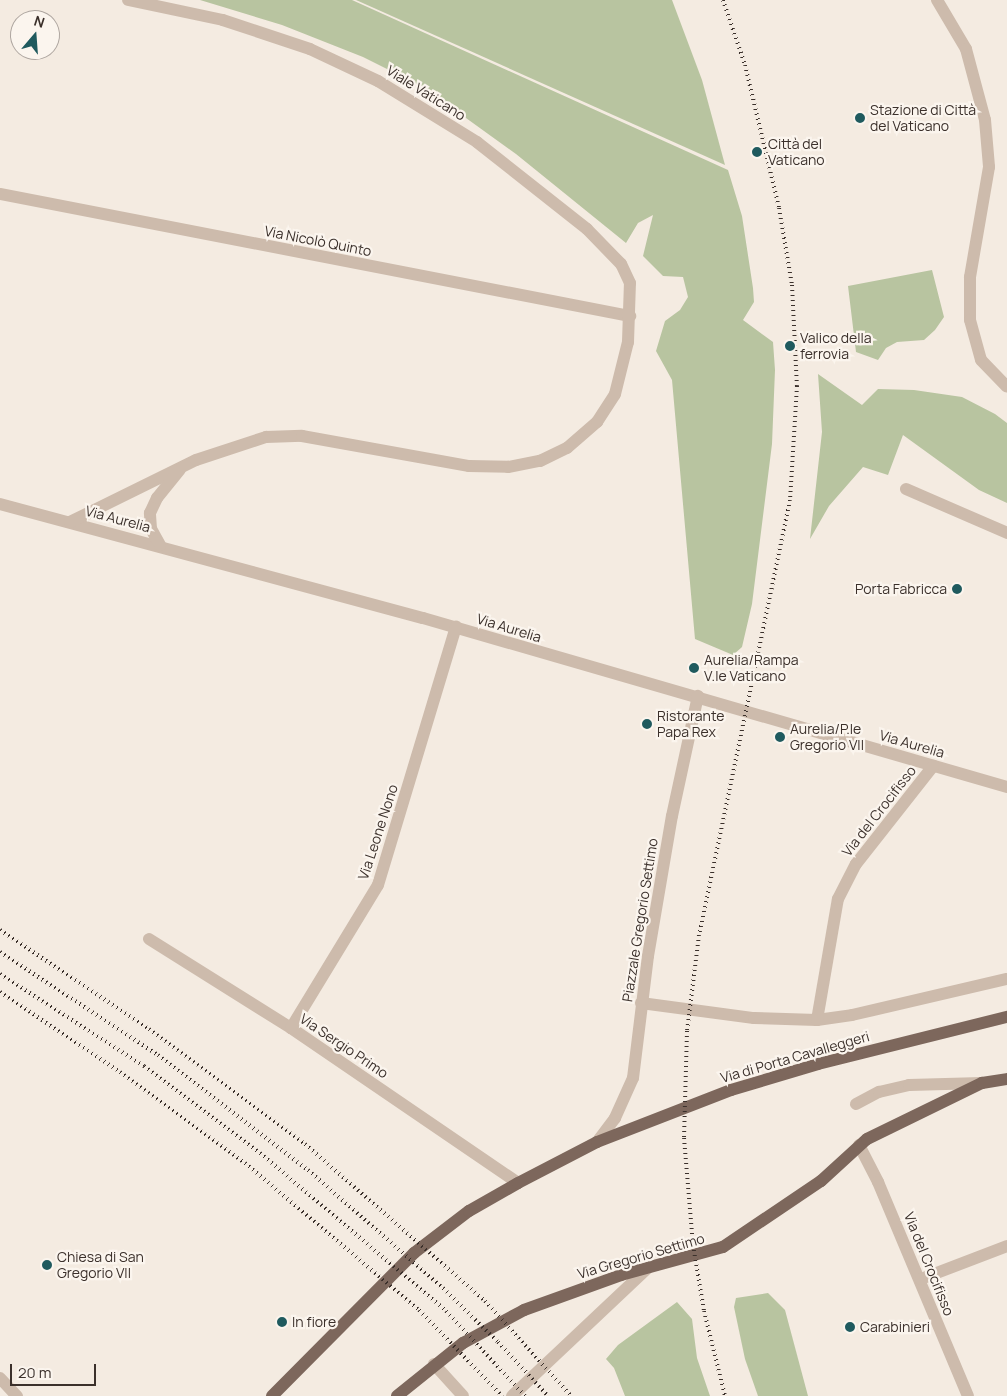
<!DOCTYPE html>
<meta charset="utf-8">
<style>
body{margin:0}
#map{position:relative;width:1007px;height:1396px;overflow:hidden;background:#f4ebe1;font-family:Manrope,sans-serif}
div>[style]{position:absolute}
.green>*{inset:0;background:#b8c4a0}
.minor>*{height:12px;margin:-6px;padding:0 6px;transform-origin:6px;border-radius:6px;background:#cdbbac}
.major>*{height:12px;margin:-6px;padding:0 6px;transform-origin:6px;border-radius:6px;background:#7d675c}
.rail>*{height:4px;margin-top:-2px;transform-origin:0;background:repeating-linear-gradient(90deg,#3b302b 0 1px,transparent 0 5px)}
.dots>*{width:14px;height:14px;translate:-50% -50%;box-sizing:border-box;border:2px solid #fbf5ee;border-radius:50%}
span{translate:-50% -50%;white-space:nowrap;text-align:center;line-height:1.15;-webkit-text-stroke:4.5px #fbf5ee;paint-order:stroke}
.street-label{font-size:14px;color:#3b302b}
.poi-label{font-size:14px;color:#3b302b}
.left{translate:0 -50%;text-align:left}
.right{translate:-100% -50%;text-align:right}
.north{position:absolute;left:10px;top:10px;width:50px;height:50px;box-sizing:border-box;background:#fbf5ee;border:1px solid #aea6a0;border-radius:50%;rotate:18deg;font-size:14px;font-weight:700;line-height:20px;text-align:center;color:#3b302b}
.north::after{content:'';display:block;margin:auto;width:18px;height:22px;background:#1f5a5e;clip-path:polygon(50% 0,100% 100%,50% 72%,0 100%)}
.scale{position:absolute;left:10px;top:1364px;width:86px;height:22px;box-sizing:border-box;border:2px solid #3b302b;border-top:0;padding-left:6px;font-size:15px;line-height:18px;white-space:nowrap;color:#3b302b;-webkit-text-stroke:4px #fbf5ee;paint-order:stroke}
</style>
<div id="map">
<div class="green">
<div style="clip-path:polygon(200px 0,352px 0,728px 170px,742px 216px,753px 288px,754px 302px,743px 320px,773px 342px,775px 370px,772px 444px,752px 604px,742px 647px,733px 655px,695px 639px,672px 380px,656px 351px,665px 321px,680px 310px,688px 297px,683px 277px,663px 276px,643px 256px,653px 215px,638px 223px,626px 243px,516px 154px,423px 87px,363px 57px,282px 25px)"></div>
<div style="clip-path:polygon(356px 0,672px 0,702px 80px,725px 165px)"></div>
<div style="clip-path:polygon(932px 270px,944px 317px,935px 330px,924px 340px,897px 342px,886px 348px,878px 360px,856px 352px,848px 286px)"></div>
<div style="clip-path:polygon(818px 374px,862px 405px,878px 389px,914px 390px,962px 397px,995px 414px,1007px 423px,1007px 503px,979px 490px,903px 435px,888px 475px,863px 467px,829px 506px,810px 539px,822px 432px)"></div>
<div style="clip-path:polygon(768px 1293px,785px 1310px,808px 1396px,758px 1396px,745px 1359px,734px 1307px,736px 1298px)"></div>
<div style="clip-path:polygon(677px 1302px,692px 1319px,697px 1358px,710px 1396px,625px 1396px,614px 1368px,606px 1359px,618px 1345px)"></div>
</div>
<div class="minor">
<div style="left:937px;top:0;width:57px;rotate:59.4deg"></div>
<div style="left:966px;top:49px;width:73px;rotate:75deg"></div>
<div style="left:985px;top:120px;width:47px;rotate:85.1deg"></div>
<div style="left:989px;top:167px;width:112px;rotate:99.8deg"></div>
<div style="left:970px;top:277px;width:43px;rotate:90deg"></div>
<div style="left:970px;top:320px;width:41px;rotate:74.6deg"></div>
<div style="left:981px;top:360px;width:37px;rotate:46deg"></div>
<div style="left:0;top:194px;width:642px;rotate:10.96deg"></div>
<div style="left:906px;top:489px;width:110px;rotate:23.5deg"></div>
<div style="left:0;top:504px;width:438px;rotate:15.1deg"></div>
<div style="left:423px;top:618px;width:608px;rotate:16.14deg"></div>
<div style="left:70px;top:522px;width:140px;rotate:-26.2deg"></div>
<div style="left:196px;top:460px;width:74px;rotate:-18.2deg"></div>
<div style="left:266px;top:437px;width:36px;rotate:-2deg"></div>
<div style="left:302px;top:436px;width:170px;rotate:10.2deg"></div>
<div style="left:469px;top:466px;width:39px;rotate:1deg"></div>
<div style="left:508px;top:467px;width:33px;rotate:-11deg"></div>
<div style="left:540px;top:461px;width:30px;rotate:-26deg"></div>
<div style="left:567px;top:448px;width:40px;rotate:-41deg"></div>
<div style="left:597px;top:422px;width:33px;rotate:-57deg"></div>
<div style="left:615px;top:394px;width:54px;rotate:-76deg"></div>
<div style="left:628px;top:342px;width:59px;rotate:-88.1deg"></div>
<div style="left:630px;top:283px;width:21px;rotate:-115deg"></div>
<div style="left:621px;top:264px;width:49px;rotate:-134.2deg"></div>
<div style="left:587px;top:229px;width:140px;rotate:-141.7deg"></div>
<div style="left:477px;top:142px;width:116px;rotate:-148.4deg"></div>
<div style="left:378px;top:81px;width:75px;rotate:-154.8deg"></div>
<div style="left:310px;top:49px;width:92px;rotate:-161.6deg"></div>
<div style="left:223px;top:20px;width:97px;rotate:-168.1deg"></div>
<div style="left:160px;top:545px;width:18px;rotate:-119deg"></div>
<div style="left:151px;top:529px;width:16px;rotate:-94deg"></div>
<div style="left:150px;top:513px;width:17px;rotate:-65deg"></div>
<div style="left:157px;top:498px;width:36px;rotate:-51deg"></div>
<div style="left:149px;top:939px;width:168px;rotate:32.1deg"></div>
<div style="left:291px;top:1028px;width:275px;rotate:34.3deg"></div>
<div style="left:641px;top:1003px;width:114px;rotate:7.6deg"></div>
<div style="left:754px;top:1018px;width:63px;rotate:1.8deg"></div>
<div style="left:817px;top:1020px;width:35px;rotate:-8deg"></div>
<div style="left:852px;top:1015px;width:159px;rotate:-13.1deg"></div>
<div style="left:817px;top:1020px;width:123px;rotate:-80.2deg"></div>
<div style="left:838px;top:899px;width:39px;rotate:-63deg"></div>
<div style="left:856px;top:864px;width:125px;rotate:-51.8deg"></div>
<div style="left:291px;top:1028px;width:167px;rotate:-58.7deg"></div>
<div style="left:378px;top:885px;width:270px;rotate:-73.2deg"></div>
<div style="left:856px;top:1104px;width:26px;rotate:-28deg"></div>
<div style="left:879px;top:1092px;width:31px;rotate:-13deg"></div>
<div style="left:909px;top:1085px;width:73px;rotate:-1.6deg"></div>
<div style="left:597px;top:1142px;width:30px;rotate:-53deg"></div>
<div style="left:615px;top:1118px;width:44px;rotate:-65.8deg"></div>
<div style="left:633px;top:1078px;width:123px;rotate:-83deg"></div>
<div style="left:648px;top:956px;width:142px;rotate:-80.3deg"></div>
<div style="left:672px;top:816px;width:123px;rotate:-77.8deg"></div>
<div style="left:859px;top:1145px;width:42px;rotate:62.8deg"></div>
<div style="left:878px;top:1182px;width:232px;rotate:67.2deg"></div>
<div style="left:921px;top:1279px;width:92px;rotate:-21deg"></div>
<div style="left:434px;top:1364px;width:43px;rotate:47.8deg"></div>
<div style="left:0;top:1378px;width:25px;rotate:47deg"></div>
<div style="left:512px;top:1396px;width:187px;rotate:-43.3deg"></div>
</div>
<div class="major">
<div style="left:272px;top:1396px;width:202px;rotate:-45.2deg"></div>
<div style="left:414px;top:1253px;width:69px;rotate:-37.4deg"></div>
<div style="left:469px;top:1211px;width:56px;rotate:-29.7deg"></div>
<div style="left:518px;top:1183px;width:89px;rotate:-27.4deg"></div>
<div style="left:597px;top:1142px;width:144px;rotate:-21.2deg"></div>
<div style="left:731px;top:1090px;width:91px;rotate:-16.6deg"></div>
<div style="left:818px;top:1064px;width:195px;rotate:-14deg"></div>
<div style="left:397px;top:1396px;width:85px;rotate:-38.8deg"></div>
<div style="left:463px;top:1343px;width:69px;rotate:-28.4deg"></div>
<div style="left:524px;top:1310px;width:103px;rotate:-19.8deg"></div>
<div style="left:621px;top:1275px;width:106px;rotate:-15.4deg"></div>
<div style="left:723px;top:1247px;width:118px;rotate:-34deg"></div>
<div style="left:821px;top:1181px;width:62px;rotate:-42.4deg"></div>
<div style="left:867px;top:1139px;width:128px;rotate:-26deg"></div>
<div style="left:982px;top:1083px;width:25px;rotate:-9deg"></div>
</div>
<div class="rail">
<div style="left:723px;top:0;width:69px;rotate:71.3deg"></div>
<div style="left:745px;top:65px;width:147px;rotate:76.6deg"></div>
<div style="left:779px;top:208px;width:78px;rotate:80.4deg"></div>
<div style="left:792px;top:285px;width:101px;rotate:87.2deg"></div>
<div style="left:797px;top:386px;width:114px;rotate:93.5deg"></div>
<div style="left:790px;top:500px;width:444px;rotate:101.8deg"></div>
<div style="left:699px;top:935px;width:97px;rotate:97.1deg"></div>
<div style="left:687px;top:1031px;width:107px;rotate:91.6deg"></div>
<div style="left:684px;top:1138px;width:107px;rotate:85.2deg"></div>
<div style="left:693px;top:1245px;width:67px;rotate:80.5deg"></div>
<div style="left:704px;top:1311px;width:88px;rotate:76.1deg"></div>
<div style="left:0;top:930px;width:179px;rotate:33.6deg"></div>
<div style="left:149px;top:1029px;width:194px;rotate:36.4deg"></div>
<div style="left:305px;top:1144px;width:239px;rotate:41.1deg"></div>
<div style="left:485px;top:1301px;width:128px;rotate:47.8deg"></div>
<div style="left:0;top:952px;width:189px;rotate:33.1deg"></div>
<div style="left:158px;top:1055px;width:189px;rotate:37.5deg"></div>
<div style="left:308px;top:1170px;width:179px;rotate:41.2deg"></div>
<div style="left:443px;top:1288px;width:77px;rotate:44.5deg"></div>
<div style="left:498px;top:1342px;width:74px;rotate:47.2deg"></div>
<div style="left:0;top:974px;width:171px;rotate:32.6deg"></div>
<div style="left:144px;top:1066px;width:145px;rotate:36.9deg"></div>
<div style="left:260px;top:1153px;width:244px;rotate:40.3deg"></div>
<div style="left:446px;top:1311px;width:116px;rotate:47.1deg"></div>
<div style="left:0;top:992px;width:144px;rotate:33.7deg"></div>
<div style="left:120px;top:1072px;width:155px;rotate:36.1deg"></div>
<div style="left:245px;top:1163px;width:228px;rotate:40.2deg"></div>
<div style="left:419px;top:1310px;width:120px;rotate:46deg"></div>
</div>
<div class="dots">
<div style="left:860px;top:118px;background:#1f5a5e"></div>
<div style="left:757px;top:152px;background:#1f5a5e"></div>
<div style="left:790px;top:346px;background:#1f5a5e"></div>
<div style="left:957px;top:589px;background:#1f5a5e"></div>
<div style="left:694px;top:668px;background:#1f5a5e"></div>
<div style="left:647px;top:724px;background:#1f5a5e"></div>
<div style="left:780px;top:737px;background:#1f5a5e"></div>
<div style="left:47px;top:1265px;background:#1f5a5e"></div>
<div style="left:282px;top:1322px;background:#1f5a5e"></div>
<div style="left:850px;top:1327px;background:#1f5a5e"></div>
</div>
<div class="street-label">
<span style="left:426px;top:93px;rotate:32deg">Viale Vaticano</span>
<span style="left:318px;top:241px;rotate:11deg">Via Nicolò Quinto</span>
<span style="left:118px;top:519px;rotate:15deg">Via Aurelia</span>
<span style="left:509px;top:628px;rotate:17deg">Via Aurelia</span>
<span style="left:912px;top:744px;rotate:16deg">Via Aurelia</span>
<span style="left:879px;top:811px;rotate:-52deg">Via del Crocifisso</span>
<span style="left:378px;top:832px;rotate:-72deg">Via Leone Nono</span>
<span style="left:640px;top:920px;rotate:-81deg">Piazzale Gregorio Settimo</span>
<span style="left:344px;top:1046px;rotate:34deg">Via Sergio Primo</span>
<span style="left:795px;top:1057px;rotate:-16deg">Via di Porta Cavalleggeri</span>
<span style="left:641px;top:1256px;rotate:-16deg">Via Gregorio Settimo</span>
<span style="left:929px;top:1264px;rotate:68deg">Via del Crocifisso</span>
</div>
<div class="poi-label">
<span class="left" style="left:870px;top:118px">Stazione di Città<br>del Vaticano</span>
<span class="left" style="left:768px;top:152px">Città del<br>Vaticano</span>
<span class="left" style="left:800px;top:346px">Valico della<br>ferrovia</span>
<span class="right" style="left:947px;top:589px">Porta Fabricca</span>
<span class="left" style="left:704px;top:668px">Aurelia/Rampa<br>V.le Vaticano</span>
<span class="left" style="left:657px;top:724px">Ristorante<br>Papa Rex</span>
<span class="left" style="left:790px;top:737px">Aurelia/P.le<br>Gregorio VII</span>
<span class="left" style="left:57px;top:1265px">Chiesa di San<br>Gregorio VII</span>
<span class="left" style="left:292px;top:1322px">In fiore</span>
<span class="left" style="left:860px;top:1327px">Carabinieri</span>
</div>
<div class="north">N</div>
<div class="scale">20 m</div>
</div>
